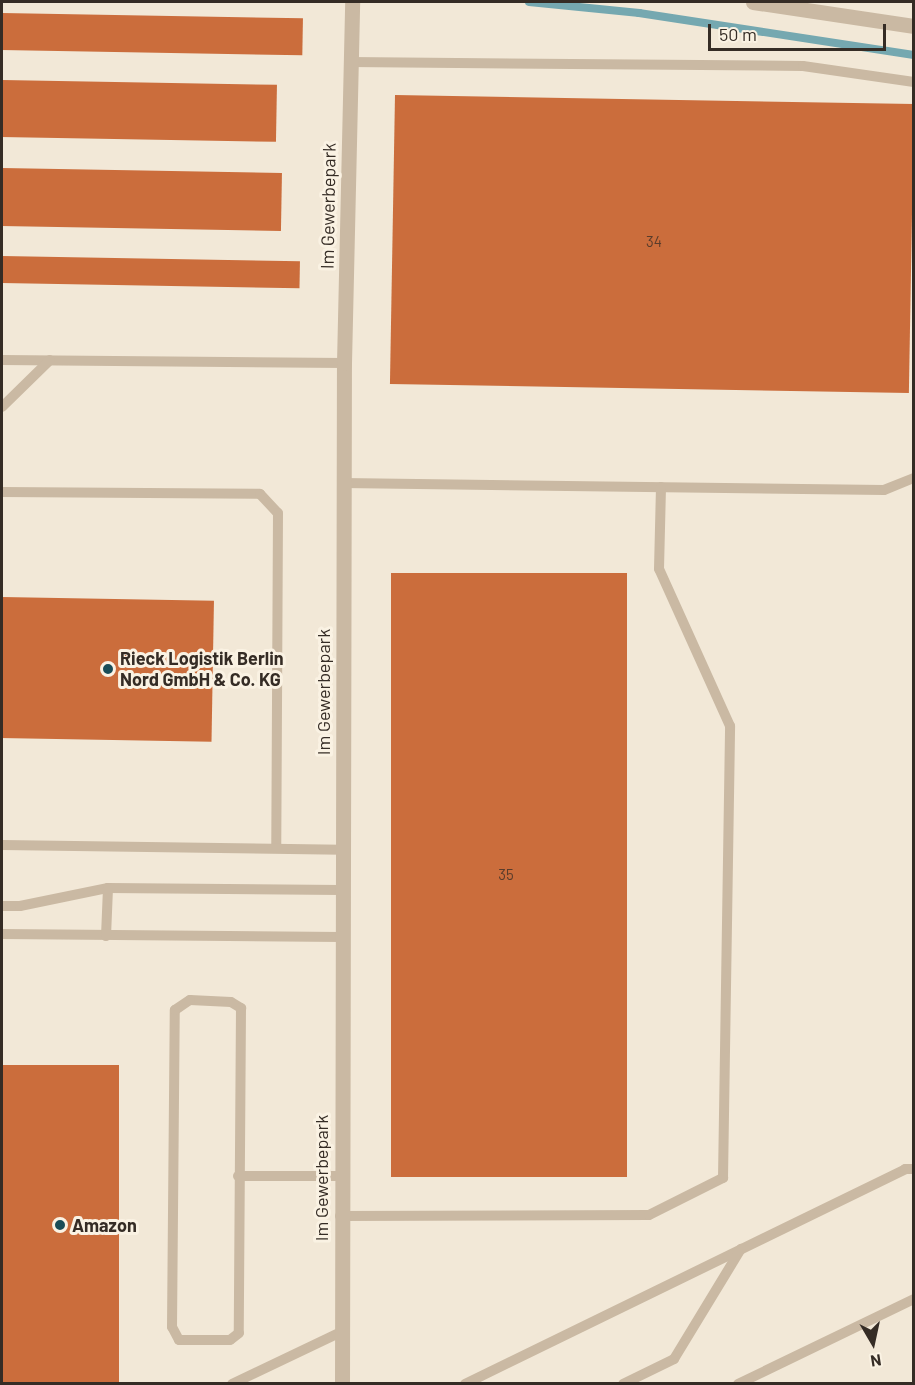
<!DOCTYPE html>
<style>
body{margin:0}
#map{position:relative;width:915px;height:1385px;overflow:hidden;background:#f2e8d7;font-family:Barlow,sans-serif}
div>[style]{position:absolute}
.stream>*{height:8px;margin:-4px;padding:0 4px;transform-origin:4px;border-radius:4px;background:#75a8b0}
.building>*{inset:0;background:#cb6d3c;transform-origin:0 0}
.lane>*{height:10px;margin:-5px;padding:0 5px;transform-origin:5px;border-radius:5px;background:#cab9a3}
.street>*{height:15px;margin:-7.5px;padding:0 7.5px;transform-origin:7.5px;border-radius:7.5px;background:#cab9a3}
.dots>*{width:16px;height:16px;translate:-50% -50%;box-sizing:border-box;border:3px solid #faf2e3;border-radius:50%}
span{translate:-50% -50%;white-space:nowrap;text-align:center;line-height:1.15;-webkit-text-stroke:6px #faf2e3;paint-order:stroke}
.number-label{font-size:15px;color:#5a3c2b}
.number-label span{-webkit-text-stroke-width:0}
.street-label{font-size:18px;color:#352c25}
.poi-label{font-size:18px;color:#352c25;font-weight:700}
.left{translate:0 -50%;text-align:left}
.frame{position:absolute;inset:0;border:3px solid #352c25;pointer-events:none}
.north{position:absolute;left:843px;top:1313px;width:60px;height:60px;-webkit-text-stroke:4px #faf2e3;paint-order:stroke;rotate:171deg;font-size:16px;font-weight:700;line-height:24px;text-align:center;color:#352c25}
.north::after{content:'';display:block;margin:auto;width:21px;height:27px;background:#352c25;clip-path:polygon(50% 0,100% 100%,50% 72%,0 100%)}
.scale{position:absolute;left:708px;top:24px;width:178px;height:27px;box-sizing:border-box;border:3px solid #352c25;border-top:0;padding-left:8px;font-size:18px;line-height:21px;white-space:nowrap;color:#352c25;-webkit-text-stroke:4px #faf2e3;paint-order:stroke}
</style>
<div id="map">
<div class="stream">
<div style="left:529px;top:2px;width:111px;rotate:5.7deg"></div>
<div style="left:639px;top:13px;width:278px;rotate:8.7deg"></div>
</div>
<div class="building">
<div style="left:2px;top:13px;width:301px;height:37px;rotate:1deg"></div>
<div style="left:2px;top:80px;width:275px;height:57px;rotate:1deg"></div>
<div style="left:395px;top:95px;width:519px;height:289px;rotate:1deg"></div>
<div style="left:2px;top:168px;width:280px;height:58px;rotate:1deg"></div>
<div style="left:2px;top:256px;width:298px;height:27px;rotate:1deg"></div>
<div style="left:391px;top:573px;width:236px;height:604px"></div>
<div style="left:2px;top:597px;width:212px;height:141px;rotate:1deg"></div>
<div style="left:2px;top:1065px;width:117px;height:319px"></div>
</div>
<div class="lane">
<div style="left:350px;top:62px;width:453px;rotate:0.5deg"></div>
<div style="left:803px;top:66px;width:112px;rotate:8.2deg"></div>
<div style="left:2px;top:360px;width:342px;rotate:0.5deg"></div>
<div style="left:2px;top:407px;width:67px;rotate:-44.4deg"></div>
<div style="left:343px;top:483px;width:541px;rotate:0.74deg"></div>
<div style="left:884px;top:490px;width:32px;rotate:-22deg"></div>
<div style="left:2px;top:492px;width:258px;rotate:0.4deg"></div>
<div style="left:260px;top:494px;width:26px;rotate:47deg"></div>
<div style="left:278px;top:513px;width:335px;rotate:90.3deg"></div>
<div style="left:2px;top:845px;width:340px;rotate:0.8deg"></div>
<div style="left:2px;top:906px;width:18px"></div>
<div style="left:20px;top:906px;width:90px;rotate:-11.6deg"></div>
<div style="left:108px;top:888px;width:233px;rotate:0.5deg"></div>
<div style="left:2px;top:934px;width:339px;rotate:0.5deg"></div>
<div style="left:106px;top:936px;width:48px;rotate:-87.6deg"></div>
<div style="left:190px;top:1000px;width:41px;rotate:2.8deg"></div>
<div style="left:231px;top:1002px;width:12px;rotate:31deg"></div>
<div style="left:241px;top:1008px;width:325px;rotate:90.4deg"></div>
<div style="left:239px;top:1333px;width:11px;rotate:142deg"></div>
<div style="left:230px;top:1340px;width:51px;rotate:180deg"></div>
<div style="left:179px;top:1340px;width:15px;rotate:-118deg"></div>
<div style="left:172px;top:1327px;width:317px;rotate:-89.5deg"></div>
<div style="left:175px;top:1010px;width:18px;rotate:-34deg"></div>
<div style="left:238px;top:1176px;width:102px"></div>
<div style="left:340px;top:1216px;width:309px;rotate:-0.2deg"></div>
<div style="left:649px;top:1215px;width:83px;rotate:-26.6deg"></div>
<div style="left:723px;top:1178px;width:452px;rotate:-89.1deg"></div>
<div style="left:730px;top:726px;width:172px;rotate:-114.3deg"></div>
<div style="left:659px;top:569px;width:82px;rotate:-88.6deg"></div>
<div style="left:232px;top:1384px;width:119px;rotate:-25.5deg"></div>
<div style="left:465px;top:1384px;width:490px;rotate:-26deg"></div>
<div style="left:905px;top:1169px;width:9px"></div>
<div style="left:623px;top:1384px;width:57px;rotate:-26.1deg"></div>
<div style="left:674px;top:1359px;width:129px;rotate:-58.7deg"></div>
<div style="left:738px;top:1384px;width:195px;rotate:-25.8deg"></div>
</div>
<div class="street">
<div style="left:753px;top:2px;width:163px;rotate:8.5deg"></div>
<div style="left:342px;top:1384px;width:1021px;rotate:-89.89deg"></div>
<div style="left:344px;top:363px;width:361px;rotate:-88.7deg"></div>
</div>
<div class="dots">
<div style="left:108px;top:669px;background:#1a4d57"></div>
<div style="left:60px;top:1225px;background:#1a4d57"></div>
</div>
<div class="number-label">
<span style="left:654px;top:242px">34</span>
<span style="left:506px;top:875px">35</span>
</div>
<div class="street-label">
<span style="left:328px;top:206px;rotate:-89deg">Im Gewerbepark</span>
<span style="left:323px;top:692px;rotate:-90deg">Im Gewerbepark</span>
<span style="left:321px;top:1178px;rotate:-90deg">Im Gewerbepark</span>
</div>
<div class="poi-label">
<span class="left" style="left:120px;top:669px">Rieck Logistik Berlin<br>Nord GmbH &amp; Co. KG</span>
<span class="left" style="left:72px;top:1225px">Amazon</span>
</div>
<div class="frame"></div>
<div class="north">N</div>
<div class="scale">50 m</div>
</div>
